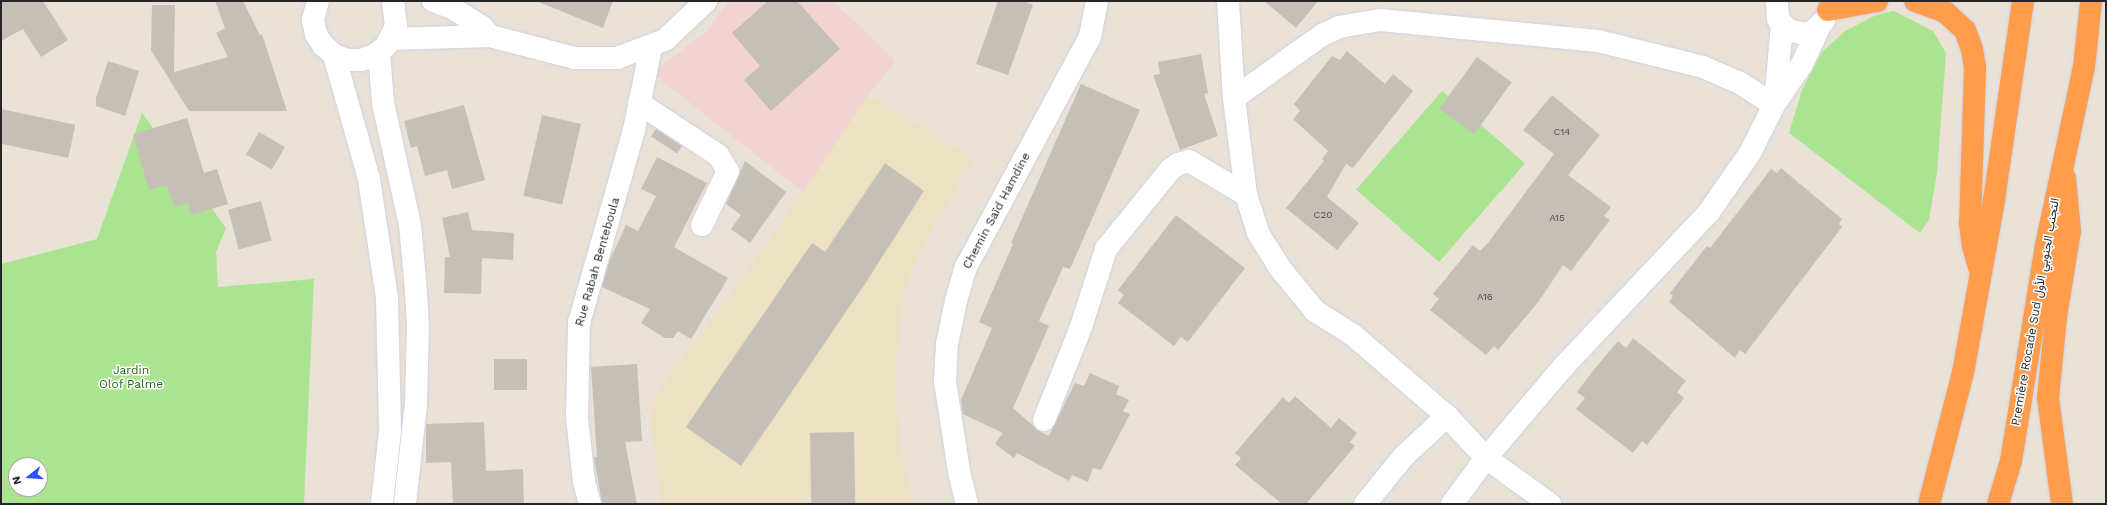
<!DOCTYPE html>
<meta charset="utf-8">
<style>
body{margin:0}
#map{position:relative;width:2107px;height:505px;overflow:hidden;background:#eae2d6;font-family:"Work Sans",Vazirmatn,sans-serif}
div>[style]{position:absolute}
.education>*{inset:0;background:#ede1c4}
.medical>*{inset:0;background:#f2d2d3}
.green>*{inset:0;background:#abe490;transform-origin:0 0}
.building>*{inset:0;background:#c5bfb7;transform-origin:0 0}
.roads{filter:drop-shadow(0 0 1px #ccd0e1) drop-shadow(0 0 1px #ccd0e1)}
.street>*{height:22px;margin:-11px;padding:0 11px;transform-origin:11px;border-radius:11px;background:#fff}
.secondary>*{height:22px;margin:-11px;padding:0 11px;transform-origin:11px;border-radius:11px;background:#fff}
.highway>*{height:22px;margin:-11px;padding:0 11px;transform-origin:11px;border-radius:11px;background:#ff9d4d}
span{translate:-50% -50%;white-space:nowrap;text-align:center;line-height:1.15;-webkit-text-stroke:3px #fff;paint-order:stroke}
.number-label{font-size:10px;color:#4e4c4a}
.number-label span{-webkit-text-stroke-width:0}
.street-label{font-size:12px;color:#262626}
.park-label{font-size:12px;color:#256416}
.frame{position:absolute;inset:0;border:2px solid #262626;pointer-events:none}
.north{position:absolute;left:8px;top:457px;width:40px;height:40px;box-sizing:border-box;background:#fff;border:1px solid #a8a8a8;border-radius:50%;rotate:253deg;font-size:11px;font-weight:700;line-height:16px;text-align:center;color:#262626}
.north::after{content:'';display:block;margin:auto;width:14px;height:18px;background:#2f52ff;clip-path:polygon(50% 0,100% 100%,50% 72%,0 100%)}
</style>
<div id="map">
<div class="education">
<div style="clip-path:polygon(868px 95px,974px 159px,931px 231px,904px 289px,896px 365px,899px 447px,914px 504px,661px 504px,649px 404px,767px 244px)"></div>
</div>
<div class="medical">
<div style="clip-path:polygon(728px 1px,833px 1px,896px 61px,868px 95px,803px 192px,652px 73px,708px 30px)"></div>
</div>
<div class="green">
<div style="clip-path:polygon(1894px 11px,1933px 31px,1946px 53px,1937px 173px,1929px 220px,1920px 233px,1789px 133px,1802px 90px,1822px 52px,1845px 31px,1876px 15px)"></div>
<div style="left:1442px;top:91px;width:110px;height:131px;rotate:41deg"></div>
<div style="clip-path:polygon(evenodd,142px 113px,226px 228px,216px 252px,218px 287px,314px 279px,304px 504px,1px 504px,1px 264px,97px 239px,142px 113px,16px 465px,40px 465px,40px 489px,16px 489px,16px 465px)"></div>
</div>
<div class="building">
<div style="clip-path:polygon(1px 1px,43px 1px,68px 40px,41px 57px,23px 29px,1px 41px)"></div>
<div style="clip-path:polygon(215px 1px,243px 1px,260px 35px,262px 34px,287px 111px,189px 111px,151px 50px,152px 5px,175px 5px,174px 72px,228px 57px,216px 33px,225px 28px)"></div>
<div style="clip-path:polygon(536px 1px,613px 1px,603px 28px)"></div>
<div style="clip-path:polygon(768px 1px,797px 1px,840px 49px,771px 111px,744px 80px,760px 66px,732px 33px)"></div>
<div style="clip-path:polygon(998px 1px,1022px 1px,1033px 5px,1008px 75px,976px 64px)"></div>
<div style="clip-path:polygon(1264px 1px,1318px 1px,1296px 28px)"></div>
<div style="clip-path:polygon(1347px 51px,1385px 84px,1393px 74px,1413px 91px,1353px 168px,1346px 164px,1327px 197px,1359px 223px,1337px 250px,1286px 208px,1324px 161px,1322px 159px,1328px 151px,1293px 119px,1300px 111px,1294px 104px,1332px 56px,1340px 60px)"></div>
<div style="clip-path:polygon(1201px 54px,1208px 93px,1204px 94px,1218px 136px,1180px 150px,1153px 75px,1160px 74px,1158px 62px)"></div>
<div style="left:1477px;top:57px;width:43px;height:64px;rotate:36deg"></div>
<div style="clip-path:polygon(108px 61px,139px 71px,125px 116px,96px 106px,96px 98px)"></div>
<div style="clip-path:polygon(1081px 84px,1140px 110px,1070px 269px,1063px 267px,1039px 321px,1049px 326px,1013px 408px,1039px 431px,1049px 436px,1075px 383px,1084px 386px,1090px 373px,1119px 386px,1116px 394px,1129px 400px,1123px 411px,1130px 414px,1101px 470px,1093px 468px,1088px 482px,1072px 475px,1069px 481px,1017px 453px,1014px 458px,995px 444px,1003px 433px,963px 414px,961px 400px,992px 328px,979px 322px,1013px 244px,1011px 243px)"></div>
<div style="clip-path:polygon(1552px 95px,1600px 135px,1568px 175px,1611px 207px,1604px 216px,1610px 220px,1571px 271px,1563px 265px,1539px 301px,1498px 350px,1494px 346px,1486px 355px,1430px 310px,1439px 299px,1433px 294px,1473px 245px,1480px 251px,1488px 243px,1554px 154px,1523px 130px)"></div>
<div style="clip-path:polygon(464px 105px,485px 180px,452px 189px,447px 170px,425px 176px,417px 146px,411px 148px,404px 121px)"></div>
<div style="left:1px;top:109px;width:76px;height:34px;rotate:12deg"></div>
<div style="left:542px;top:115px;width:40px;height:83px;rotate:13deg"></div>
<div style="clip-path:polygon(187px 118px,204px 173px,217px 169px,228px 204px,191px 215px,188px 203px,174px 207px,167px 185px,149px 190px,133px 134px)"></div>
<div style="left:656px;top:129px;width:31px;height:9px;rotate:33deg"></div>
<div style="left:259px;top:132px;width:30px;height:26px;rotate:30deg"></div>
<div style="clip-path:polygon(657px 157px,707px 183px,674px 247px,728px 278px,691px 339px,678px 331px,673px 338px,665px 338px,641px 323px,650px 309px,602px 287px,609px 262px,626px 225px,638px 231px,656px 196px,641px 189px)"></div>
<div style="clip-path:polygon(745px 161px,786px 192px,750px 243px,731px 229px,741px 215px,726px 204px)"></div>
<div style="clip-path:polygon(885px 163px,924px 191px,867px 281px,741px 466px,686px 427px,812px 243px,825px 252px)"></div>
<div style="clip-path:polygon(1781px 168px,1842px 219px,1839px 224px,1842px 227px,1745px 354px,1740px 350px,1735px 358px,1669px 302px,1673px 296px,1670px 293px,1707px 246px,1710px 248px,1771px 169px,1777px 173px)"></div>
<div style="left:261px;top:201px;width:41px;height:34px;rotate:75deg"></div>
<div style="clip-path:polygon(468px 212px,472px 230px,514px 233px,513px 260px,482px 258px,481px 294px,444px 293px,445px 257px,450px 257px,442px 218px)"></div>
<div style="clip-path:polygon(1176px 215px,1245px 268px,1188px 342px,1181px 337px,1174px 346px,1118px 303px,1124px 295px,1118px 290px)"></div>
<div style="clip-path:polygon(1633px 338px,1686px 381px,1677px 392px,1684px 398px,1647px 445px,1642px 441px,1633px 453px,1576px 409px,1585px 398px,1577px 392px,1592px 372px,1618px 341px,1626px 348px)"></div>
<div style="left:494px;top:359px;width:33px;height:31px"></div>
<div style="clip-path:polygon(637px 364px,642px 441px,625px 442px,637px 504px,602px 504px,594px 457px,597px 457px,591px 367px)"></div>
<div style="clip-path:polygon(1295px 396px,1331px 428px,1339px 418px,1357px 433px,1350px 442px,1355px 446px,1306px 504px,1282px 504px,1235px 465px,1241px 458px,1235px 453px,1283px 397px,1289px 403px)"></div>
<div style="clip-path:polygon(484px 422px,486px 471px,523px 469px,524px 504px,453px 504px,451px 462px,426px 463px,426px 424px)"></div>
<div style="left:854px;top:432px;width:72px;height:44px;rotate:89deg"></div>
</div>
<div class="roads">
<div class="street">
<div style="left:1228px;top:1px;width:97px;rotate:86.5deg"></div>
<div style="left:1234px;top:98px;width:98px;rotate:82.9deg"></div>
<div style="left:1246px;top:195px;width:40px;rotate:72deg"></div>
<div style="left:1258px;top:233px;width:40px;rotate:58deg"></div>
<div style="left:1279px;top:267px;width:57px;rotate:50.7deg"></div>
<div style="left:1315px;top:311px;width:45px;rotate:32.3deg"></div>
<div style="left:1353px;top:335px;width:124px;rotate:40.8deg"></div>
<div style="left:1447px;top:416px;width:57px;rotate:47.1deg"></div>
<div style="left:1486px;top:458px;width:79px;rotate:35.7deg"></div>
<div style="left:1234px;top:98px;width:108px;rotate:-35.6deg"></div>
<div style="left:1322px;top:35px;width:19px;rotate:-25deg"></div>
<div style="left:1339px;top:27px;width:42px;rotate:-9.7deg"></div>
<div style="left:1380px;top:20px;width:219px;rotate:5.5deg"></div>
<div style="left:1598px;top:41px;width:108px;rotate:13.9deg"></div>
<div style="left:1703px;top:67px;width:40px;rotate:23.4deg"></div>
<div style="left:1740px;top:83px;width:40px;rotate:32.9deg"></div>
<div style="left:639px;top:103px;width:95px;rotate:33.4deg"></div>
<div style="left:718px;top:155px;width:19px;rotate:58deg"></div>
<div style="left:728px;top:171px;width:60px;rotate:115.7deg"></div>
<div style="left:1044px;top:420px;width:100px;rotate:-68.3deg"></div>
<div style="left:1081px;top:327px;width:82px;rotate:-72.2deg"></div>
<div style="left:1106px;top:249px;width:102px;rotate:-51deg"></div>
<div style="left:1170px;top:170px;width:10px;rotate:-37deg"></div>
<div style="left:1178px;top:164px;width:11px;rotate:-15deg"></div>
<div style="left:1189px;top:161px;width:66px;rotate:30.8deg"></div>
<div style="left:590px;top:504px;width:23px;rotate:-105deg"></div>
<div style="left:584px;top:482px;width:64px;rotate:-96.2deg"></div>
<div style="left:577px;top:418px;width:95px;rotate:-88.8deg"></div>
<div style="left:579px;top:323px;width:201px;rotate:-74.1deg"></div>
<div style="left:634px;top:130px;width:85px;rotate:-78.4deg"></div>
<div style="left:1365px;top:504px;width:62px;rotate:-50.9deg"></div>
<div style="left:1404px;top:456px;width:59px;rotate:-42.9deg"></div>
</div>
<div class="secondary">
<div style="left:318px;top:1px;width:20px;rotate:105deg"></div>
<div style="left:313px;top:20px;width:14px;rotate:78deg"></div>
<div style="left:316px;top:34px;width:13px;rotate:58deg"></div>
<div style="left:323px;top:45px;width:15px;rotate:42deg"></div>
<div style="left:334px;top:55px;width:15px;rotate:20deg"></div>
<div style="left:348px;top:60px;width:13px"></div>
<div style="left:361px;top:60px;width:15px;rotate:-20deg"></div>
<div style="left:375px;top:55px;width:14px;rotate:-39deg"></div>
<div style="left:386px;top:46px;width:22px;rotate:-63deg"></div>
<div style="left:396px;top:26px;width:25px;rotate:-97deg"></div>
<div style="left:433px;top:1px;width:20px;rotate:20deg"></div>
<div style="left:452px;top:8px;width:36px;rotate:32deg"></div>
<div style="left:482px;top:27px;width:12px;rotate:48deg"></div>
<div style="left:1777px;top:1px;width:18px;rotate:87deg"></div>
<div style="left:1778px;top:19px;width:15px;rotate:48deg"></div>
<div style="left:1788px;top:30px;width:16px;rotate:14deg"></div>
<div style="left:1804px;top:34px;width:8px;rotate:-14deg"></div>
<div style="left:1812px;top:32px;width:16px;rotate:-43deg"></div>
<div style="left:391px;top:39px;width:99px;rotate:-1.7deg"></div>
<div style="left:490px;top:36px;width:88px;rotate:14.5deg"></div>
<div style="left:575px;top:58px;width:42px"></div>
<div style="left:617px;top:58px;width:51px;rotate:-20.6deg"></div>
<div style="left:665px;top:40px;width:57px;rotate:-43.6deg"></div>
<div style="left:379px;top:52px;width:51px;rotate:85.5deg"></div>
<div style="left:383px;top:103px;width:125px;rotate:77.5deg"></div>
<div style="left:410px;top:225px;width:54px;rotate:84.7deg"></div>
<div style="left:415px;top:279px;width:47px;rotate:86.3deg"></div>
<div style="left:418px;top:326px;width:78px;rotate:91.5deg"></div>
<div style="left:416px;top:404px;width:101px;rotate:96.3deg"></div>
<div style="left:334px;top:55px;width:129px;rotate:74.2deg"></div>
<div style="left:369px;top:179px;width:120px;rotate:81.4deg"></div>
<div style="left:387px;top:298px;width:133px;rotate:88.7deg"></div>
<div style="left:390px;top:431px;width:73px;rotate:96.3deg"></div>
<div style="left:1775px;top:102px;width:77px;rotate:-84.8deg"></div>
<div style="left:967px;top:504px;width:34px;rotate:-104deg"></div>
<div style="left:959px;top:471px;width:90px;rotate:-98.9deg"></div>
<div style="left:945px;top:382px;width:38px;rotate:-87deg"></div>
<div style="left:947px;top:344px;width:44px;rotate:-78.2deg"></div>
<div style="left:956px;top:301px;width:35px;rotate:-74deg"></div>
<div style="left:966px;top:267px;width:261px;rotate:-61.7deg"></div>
<div style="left:1090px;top:37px;width:37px;rotate:-79deg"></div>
<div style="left:1452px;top:504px;width:57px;rotate:-53.5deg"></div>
<div style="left:1486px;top:458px;width:121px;rotate:-49.7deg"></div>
<div style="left:1564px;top:366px;width:212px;rotate:-46.7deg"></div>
<div style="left:1709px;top:212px;width:72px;rotate:-55.2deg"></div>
<div style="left:1750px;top:153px;width:54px;rotate:-63.4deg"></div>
<div style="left:1774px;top:105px;width:50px;rotate:-55.7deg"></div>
<div style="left:1802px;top:64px;width:40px;rotate:-65deg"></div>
</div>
<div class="highway">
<div style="left:1915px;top:1px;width:32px;rotate:20deg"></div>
<div style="left:1945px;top:12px;width:27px;rotate:42deg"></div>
<div style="left:1965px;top:30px;width:20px;rotate:70deg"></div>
<div style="left:1972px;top:49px;width:19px;rotate:81deg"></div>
<div style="left:1975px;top:68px;width:155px;rotate:91.8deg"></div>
<div style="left:1970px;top:223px;width:23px;rotate:83deg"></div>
<div style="left:1973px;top:246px;width:22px;rotate:74deg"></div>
<div style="left:1828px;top:10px;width:50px;rotate:-10.4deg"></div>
<div style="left:1929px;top:504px;width:135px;rotate:-75.5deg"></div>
<div style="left:1963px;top:373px;width:176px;rotate:-79.8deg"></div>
<div style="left:1994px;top:200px;width:201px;rotate:-81.7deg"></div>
<div style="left:1998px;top:504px;width:45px;rotate:-73.2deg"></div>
<div style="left:2011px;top:461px;width:214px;rotate:-80.8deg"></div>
<div style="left:2045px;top:250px;width:187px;rotate:-78deg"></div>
<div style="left:2084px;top:67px;width:66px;rotate:-83.9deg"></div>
<div style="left:2062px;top:504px;width:107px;rotate:-97.5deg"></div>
<div style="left:2048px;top:398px;width:81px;rotate:-84.4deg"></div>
<div style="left:2056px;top:317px;width:87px;rotate:-80.8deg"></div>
<div style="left:2070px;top:231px;width:53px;rotate:-95.4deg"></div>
</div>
</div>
<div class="number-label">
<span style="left:1562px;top:132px">C14</span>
<span style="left:1323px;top:215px">C20</span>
<span style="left:1557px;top:218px">A15</span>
<span style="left:1485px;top:297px">A16</span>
</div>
<div class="street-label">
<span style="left:997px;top:211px;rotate:-62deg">Chemin Saïd Hamdine</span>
<span style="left:598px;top:262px;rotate:-74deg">Rue Rabah Benteboula</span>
<span style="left:2036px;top:312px;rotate:-80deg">Première Rocade Sud التجنب الجنوبي الأول</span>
</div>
<div class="park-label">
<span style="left:131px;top:378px">Jardin<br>Olof Palme</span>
</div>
<div class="frame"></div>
<div class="north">N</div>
</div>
